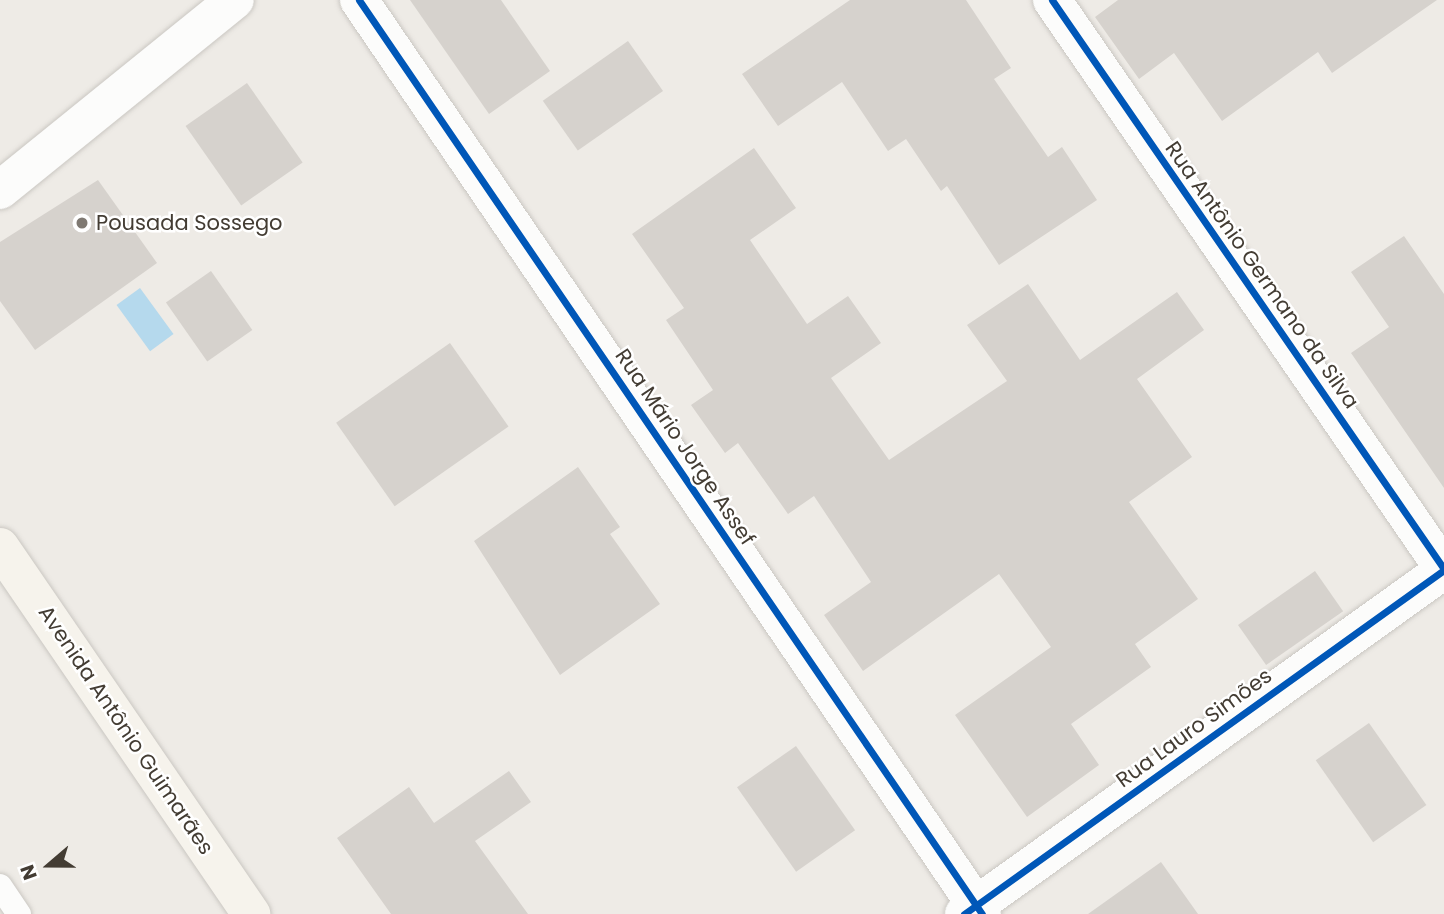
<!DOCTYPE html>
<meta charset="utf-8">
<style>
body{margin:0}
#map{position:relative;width:1444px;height:914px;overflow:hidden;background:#eeebe6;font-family:Poppins,sans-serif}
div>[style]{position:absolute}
.water>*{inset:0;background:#b5d9ed;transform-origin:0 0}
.building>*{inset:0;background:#d6d2cd;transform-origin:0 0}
.roads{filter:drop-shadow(0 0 2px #cac7c2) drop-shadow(0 0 2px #cac7c2)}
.lane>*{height:24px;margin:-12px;padding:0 12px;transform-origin:12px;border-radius:12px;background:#fcfcfb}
.street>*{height:38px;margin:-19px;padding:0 19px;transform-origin:19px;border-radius:19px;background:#fcfcfb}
.secondary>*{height:38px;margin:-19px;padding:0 19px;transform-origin:19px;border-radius:19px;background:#f6f3ec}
.cycleway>*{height:7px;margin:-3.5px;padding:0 3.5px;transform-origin:3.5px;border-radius:3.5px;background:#0057b8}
.dots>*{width:19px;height:19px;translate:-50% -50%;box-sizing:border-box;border:4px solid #fff;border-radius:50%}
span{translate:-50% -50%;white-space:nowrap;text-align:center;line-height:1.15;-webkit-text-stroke:5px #fff;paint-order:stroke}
.poi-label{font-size:21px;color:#433c33}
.left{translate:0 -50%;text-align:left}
.street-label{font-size:21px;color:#433c33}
.north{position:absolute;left:14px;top:830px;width:70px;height:70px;-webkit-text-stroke:5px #fff;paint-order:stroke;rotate:250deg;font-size:19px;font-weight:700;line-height:28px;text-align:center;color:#433c33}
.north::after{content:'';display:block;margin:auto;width:24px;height:32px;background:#433c33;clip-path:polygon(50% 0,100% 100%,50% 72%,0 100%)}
</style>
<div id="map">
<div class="water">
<div style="left:140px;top:288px;width:57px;height:29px;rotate:54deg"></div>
</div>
<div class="building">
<div style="clip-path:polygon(410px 0,501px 0,550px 71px,489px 114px)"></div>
<div style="clip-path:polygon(850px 0,966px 0,1011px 68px,994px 79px,1048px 157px,1062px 147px,1097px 200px,999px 265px,947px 186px,941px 191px,906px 139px,888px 151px,842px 82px,778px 126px,742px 74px)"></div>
<div style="clip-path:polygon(1118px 0,1437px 0,1332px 73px,1318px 52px,1222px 121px,1174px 53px,1139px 79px,1095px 17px)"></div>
<div style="left:628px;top:41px;width:61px;height:104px;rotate:55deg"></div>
<div style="left:247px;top:83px;width:97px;height:75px;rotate:55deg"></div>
<div style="clip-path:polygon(754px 148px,796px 208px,750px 240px,807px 324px,848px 296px,881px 343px,831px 378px,889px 460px,1007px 381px,967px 325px,1028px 284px,1080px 360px,1177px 292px,1204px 330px,1137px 379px,1192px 457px,1129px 502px,1198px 599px,1135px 644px,1151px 667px,1071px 724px,1099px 765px,1027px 817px,955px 715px,1051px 647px,999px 574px,863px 671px,824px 615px,871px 582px,814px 496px,788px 514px,738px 443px,725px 453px,691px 405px,713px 390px,666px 320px,684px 308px,632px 234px)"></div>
<div style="clip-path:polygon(98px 180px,157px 263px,35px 350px,0 301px,0 242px)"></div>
<div style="clip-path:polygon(1404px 236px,1444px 294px,1444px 488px,1351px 353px,1389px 327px,1351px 272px)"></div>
<div style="left:211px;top:271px;width:72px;height:55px;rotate:55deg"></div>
<div style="left:450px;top:343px;width:102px;height:139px;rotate:55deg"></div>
<div style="clip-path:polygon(578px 467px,620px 527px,610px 534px,660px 604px,560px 675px,474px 541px)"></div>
<div style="left:1315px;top:571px;width:49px;height:94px;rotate:55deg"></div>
<div style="left:1369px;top:723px;width:100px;height:65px;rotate:55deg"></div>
<div style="left:796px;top:746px;width:103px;height:72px;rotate:55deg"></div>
<div style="clip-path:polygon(509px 771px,531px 802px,475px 841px,528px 914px,391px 914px,337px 838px,409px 787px,434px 823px)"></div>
<div style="clip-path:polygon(1161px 862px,1198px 914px,1088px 914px)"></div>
</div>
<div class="roads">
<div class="lane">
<div style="left:0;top:886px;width:34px;rotate:56deg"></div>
</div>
<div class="street">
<div style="left:359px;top:0;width:1106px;rotate:55.72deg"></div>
<div style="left:1052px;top:0;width:691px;rotate:55.44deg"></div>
<div style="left:0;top:190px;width:302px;rotate:-39deg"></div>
<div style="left:964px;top:914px;width:591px;rotate:-35.63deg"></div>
</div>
<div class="secondary">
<div style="left:0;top:547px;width:445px;rotate:55.6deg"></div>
</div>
</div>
<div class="cycleway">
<div style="left:359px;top:0;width:1106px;rotate:55.72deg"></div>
<div style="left:1052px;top:0;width:691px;rotate:55.44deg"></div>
<div style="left:964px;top:914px;width:591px;rotate:-35.63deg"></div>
</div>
<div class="dots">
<div style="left:82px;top:223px;background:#7f7972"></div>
</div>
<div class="poi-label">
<span class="left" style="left:96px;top:223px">Pousada Sossego</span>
</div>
<div class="street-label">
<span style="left:1262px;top:275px;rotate:55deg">Rua Antônio Germano da Silva</span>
<span style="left:685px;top:447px;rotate:56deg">Rua Mário Jorge Assef</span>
<span style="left:1194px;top:728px;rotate:-36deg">Rua Lauro Simões</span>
<span style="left:126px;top:730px;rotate:56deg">Avenida Antônio Guimarães</span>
</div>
<div class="north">N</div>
</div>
